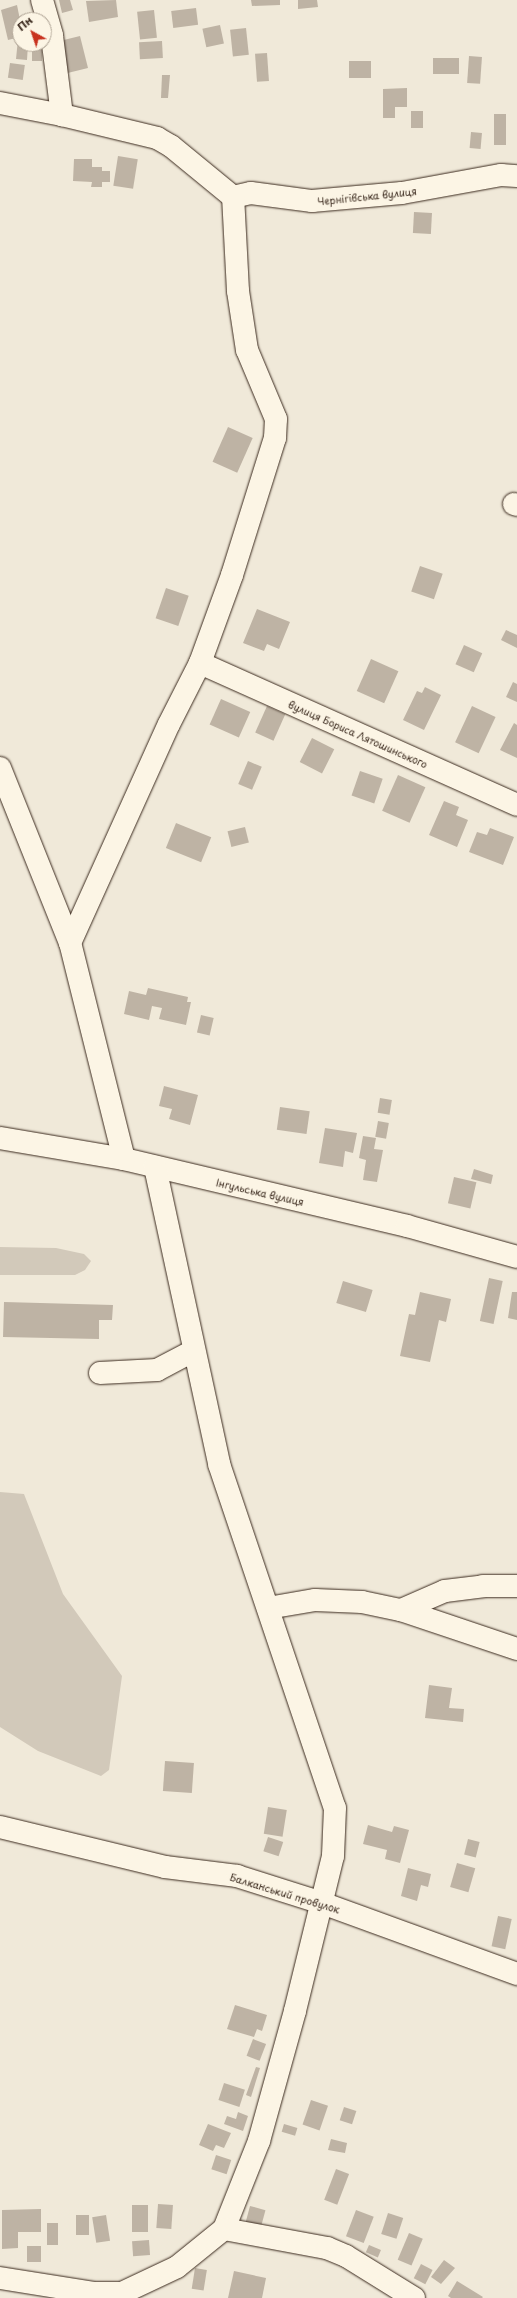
<!DOCTYPE html>
<meta charset="utf-8">
<style>
body{margin:0}
#map{position:relative;width:517px;height:2298px;overflow:hidden;background:#f0e9d9;font-family:"Playpen Sans",sans-serif}
div>[style]{position:absolute}
.green>*{inset:0;background:#d2c9ba}
.building>*{inset:0;background:#beb3a4;transform-origin:0 0}
.roads{filter:drop-shadow(0 0 1px #3b2a1e) drop-shadow(0 0 1px #3b2a1e)}
.minor>*{height:22px;margin:-11px;padding:0 11px;transform-origin:11px;border-radius:11px;background:#fcf5e5}
span{translate:-50% -50%;white-space:nowrap;text-align:center;line-height:1.15;-webkit-text-stroke:3px #fcf5e5;paint-order:stroke}
.street-label{font-size:10px;color:#3b2a1e}
.north{position:absolute;left:12px;top:12px;width:40px;height:40px;box-sizing:border-box;background:#fcf5e5;border:1px solid #afa495;border-radius:50%;rotate:320deg;font-size:11px;font-weight:700;line-height:16px;text-align:center;color:#3b2a1e}
.north::after{content:'';display:block;margin:auto;width:14px;height:18px;background:#c8321e;clip-path:polygon(50% 0,100% 100%,50% 72%,0 100%)}
</style>
<div id="map">
<div class="green">
<div style="clip-path:polygon(0 1247px,56px 1248px,84px 1254px,91px 1261px,85px 1270px,75px 1275px,0 1275px)"></div>
<div style="clip-path:polygon(0 1492px,24px 1494px,63px 1594px,122px 1676px,109px 1770px,101px 1776px,38px 1751px,0 1727px)"></div>
</div>
<div class="building">
<div style="clip-path:polygon(59px 0,70px 0,73px 10px,62px 13px)"></div>
<div style="clip-path:polygon(116px 0,118px 17px,89px 22px,86px 1px)"></div>
<div style="clip-path:polygon(251px 0,280px 0,280px 5px,252px 6px)"></div>
<div style="clip-path:polygon(298px 0,317px 0,318px 7px,298px 9px)"></div>
<div style="clip-path:polygon(17px 5px,20px 20px,20px 37px,8px 40px,1px 10px)"></div>
<div style="left:196px;top:8px;width:17px;height:25px;rotate:83deg"></div>
<div style="left:154px;top:10px;width:28px;height:17px;rotate:84deg"></div>
<div style="left:220px;top:25px;width:19px;height:18px;rotate:78deg"></div>
<div style="left:246px;top:28px;width:27px;height:16px;rotate:84deg"></div>
<div style="left:80px;top:36px;width:33px;height:22px;rotate:76deg"></div>
<div style="clip-path:polygon(18px 39px,20px 40px,20px 44px,28px 44px,27px 60px,16px 59px)"></div>
<div style="left:162px;top:41px;width:17px;height:23px;rotate:87deg"></div>
<div style="left:32px;top:44px;width:10px;height:17px"></div>
<div style="left:267px;top:53px;width:28px;height:12px;rotate:86deg"></div>
<div style="left:469px;top:56px;width:13px;height:27px;rotate:4deg"></div>
<div style="left:433px;top:58px;width:26px;height:16px"></div>
<div style="left:371px;top:61px;width:17px;height:22px;rotate:90deg"></div>
<div style="left:10px;top:63px;width:15px;height:15px;rotate:8deg"></div>
<div style="clip-path:polygon(162px 75px,170px 75px,168px 98px,161px 98px)"></div>
<div style="clip-path:polygon(407px 88px,407px 107px,395px 107px,395px 118px,383px 118px,383px 89px)"></div>
<div style="left:411px;top:111px;width:12px;height:17px"></div>
<div style="left:494px;top:114px;width:12px;height:31px"></div>
<div style="left:471px;top:132px;width:11px;height:16px;rotate:5deg"></div>
<div style="left:118px;top:156px;width:20px;height:30px;rotate:9deg"></div>
<div style="clip-path:polygon(74px 159px,92px 159px,92px 167px,102px 167px,102px 171px,110px 171px,110px 182px,102px 182px,102px 187px,91px 187px,92px 182px,73px 181px)"></div>
<div style="left:414px;top:212px;width:18px;height:21px;rotate:3deg"></div>
<div style="left:228px;top:427px;width:27px;height:38px;rotate:24deg"></div>
<div style="left:420px;top:566px;width:24px;height:27px;rotate:19deg"></div>
<div style="left:166px;top:588px;width:24px;height:32px;rotate:19deg"></div>
<div style="clip-path:polygon(257px 609px,290px 622px,279px 649px,267px 644px,264px 651px,243px 643px)"></div>
<div style="clip-path:polygon(506px 630px,517px 635px,517px 648px,501px 640px)"></div>
<div style="left:464px;top:645px;width:20px;height:21px;rotate:24deg"></div>
<div style="left:371px;top:659px;width:30px;height:35px;rotate:24deg"></div>
<div style="clip-path:polygon(513px 682px,517px 684px,517px 702px,506px 697px)"></div>
<div style="clip-path:polygon(425px 687px,441px 695px,424px 730px,403px 720px,417px 691px,422px 693px)"></div>
<div style="left:221px;top:699px;width:32px;height:28px;rotate:24deg"></div>
<div style="left:267px;top:706px;width:20px;height:29px;rotate:24deg"></div>
<div style="left:472px;top:706px;width:26px;height:40px;rotate:25deg"></div>
<div style="clip-path:polygon(514px 723px,517px 725px,517px 758px,500px 750px)"></div>
<div style="left:312px;top:738px;width:25px;height:27px;rotate:27deg"></div>
<div style="left:248px;top:761px;width:15px;height:25px;rotate:23deg"></div>
<div style="left:360px;top:771px;width:24px;height:26px;rotate:19deg"></div>
<div style="left:398px;top:775px;width:30px;height:39px;rotate:24deg"></div>
<div style="clip-path:polygon(444px 801px,459px 807px,456px 815px,468px 820px,457px 847px,429px 835px)"></div>
<div style="left:176px;top:823px;width:38px;height:27px;rotate:22deg"></div>
<div style="left:245px;top:827px;width:16px;height:18px;rotate:76deg"></div>
<div style="clip-path:polygon(490px 828px,514px 837px,503px 865px,469px 852px,477px 832px,487px 835px)"></div>
<div style="clip-path:polygon(148px 988px,188px 997px,187px 1002px,191px 1002px,186px 1025px,159px 1019px,162px 1008px,152px 1006px,149px 1020px,124px 1014px,129px 991px,146px 995px)"></div>
<div style="left:201px;top:1015px;width:13px;height:18px;rotate:13deg"></div>
<div style="clip-path:polygon(164px 1086px,198px 1095px,190px 1125px,169px 1119px,172px 1109px,159px 1106px)"></div>
<div style="left:380px;top:1098px;width:12px;height:15px;rotate:9deg"></div>
<div style="left:280px;top:1107px;width:30px;height:23px;rotate:8deg"></div>
<div style="left:378px;top:1121px;width:11px;height:16px;rotate:10deg"></div>
<div style="clip-path:polygon(325px 1128px,357px 1133px,353px 1153px,345px 1151px,343px 1167px,319px 1163px)"></div>
<div style="clip-path:polygon(363px 1136px,376px 1138px,374px 1149px,383px 1150px,377px 1182px,363px 1180px,366px 1160px,359px 1158px)"></div>
<div style="clip-path:polygon(474px 1169px,493px 1175px,491px 1184px,471px 1179px)"></div>
<div style="left:454px;top:1177px;width:23px;height:27px;rotate:13deg"></div>
<div style="left:489px;top:1278px;width:14px;height:44px;rotate:12deg"></div>
<div style="left:343px;top:1281px;width:31px;height:23px;rotate:17deg"></div>
<div style="clip-path:polygon(420px 1292px,451px 1299px,446px 1322px,439px 1320px,430px 1362px,400px 1356px,409px 1314px,415px 1315px)"></div>
<div style="clip-path:polygon(512px 1292px,517px 1292px,517px 1320px,508px 1318px)"></div>
<div style="clip-path:polygon(4px 1302px,113px 1305px,112px 1320px,99px 1320px,99px 1339px,3px 1337px)"></div>
<div style="clip-path:polygon(429px 1685px,452px 1688px,449px 1708px,464px 1709px,463px 1722px,425px 1718px)"></div>
<div style="left:165px;top:1761px;width:29px;height:30px;rotate:4deg"></div>
<div style="left:268px;top:1807px;width:19px;height:27px;rotate:9deg"></div>
<div style="clip-path:polygon(368px 1825px,392px 1832px,394px 1826px,409px 1830px,400px 1863px,385px 1859px,387px 1850px,363px 1844px)"></div>
<div style="left:268px;top:1837px;width:16px;height:15px;rotate:18deg"></div>
<div style="left:468px;top:1839px;width:12px;height:16px;rotate:14deg"></div>
<div style="left:457px;top:1863px;width:19px;height:25px;rotate:16deg"></div>
<div style="clip-path:polygon(408px 1868px,431px 1874px,428px 1887px,421px 1885px,417px 1901px,401px 1896px)"></div>
<div style="left:498px;top:1916px;width:14px;height:31px;rotate:12deg"></div>
<div style="clip-path:polygon(235px 2005px,267px 2015px,262px 2031px,257px 2029px,254px 2037px,227px 2029px)"></div>
<div style="left:253px;top:2039px;width:14px;height:18px;rotate:21deg"></div>
<div style="clip-path:polygon(256px 2067px,260px 2068px,251px 2097px,246px 2095px)"></div>
<div style="left:224px;top:2083px;width:22px;height:18px;rotate:18deg"></div>
<div style="left:311px;top:2100px;width:18px;height:26px;rotate:19deg"></div>
<div style="left:344px;top:2107px;width:13px;height:14px;rotate:18deg"></div>
<div style="clip-path:polygon(238px 2112px,248px 2116px,243px 2131px,224px 2124px,227px 2116px,236px 2119px)"></div>
<div style="clip-path:polygon(208px 2124px,231px 2133px,224px 2148px,216px 2145px,213px 2151px,199px 2145px)"></div>
<div style="left:284px;top:2124px;width:14px;height:8px;rotate:17deg"></div>
<div style="clip-path:polygon(331px 2139px,347px 2143px,345px 2153px,328px 2150px)"></div>
<div style="left:216px;top:2155px;width:16px;height:15px;rotate:18deg"></div>
<div style="left:336px;top:2169px;width:14px;height:33px;rotate:21deg"></div>
<div style="left:158px;top:2204px;width:15px;height:24px;rotate:4deg"></div>
<div style="left:132px;top:2205px;width:16px;height:27px"></div>
<div style="left:250px;top:2206px;width:16px;height:17px;rotate:15deg"></div>
<div style="clip-path:polygon(41px 2209px,41px 2232px,18px 2232px,18px 2248px,2px 2249px,2px 2210px)"></div>
<div style="left:356px;top:2210px;width:19px;height:28px;rotate:21deg"></div>
<div style="left:388px;top:2213px;width:16px;height:22px;rotate:18deg"></div>
<div style="left:76px;top:2215px;width:13px;height:20px"></div>
<div style="left:106px;top:2215px;width:26px;height:14px;rotate:81deg"></div>
<div style="left:47px;top:2223px;width:11px;height:22px"></div>
<div style="left:409px;top:2233px;width:15px;height:29px;rotate:23deg"></div>
<div style="left:149px;top:2240px;width:15px;height:17px;rotate:86deg"></div>
<div style="left:369px;top:2245px;width:13px;height:8px;rotate:23deg"></div>
<div style="left:27px;top:2246px;width:14px;height:16px"></div>
<div style="clip-path:polygon(444px 2260px,455px 2268px,441px 2284px,431px 2277px)"></div>
<div style="left:421px;top:2264px;width:13px;height:16px;rotate:27deg"></div>
<div style="left:195px;top:2268px;width:12px;height:21px;rotate:9deg"></div>
<div style="clip-path:polygon(234px 2271px,266px 2278px,262px 2298px,228px 2298px)"></div>
<div style="clip-path:polygon(457px 2281px,483px 2297px,482px 2298px,451px 2298px,448px 2296px)"></div>
</div>
<div class="roads">
<div class="minor">
<div style="left:42px;top:0;width:37px;rotate:74deg"></div>
<div style="left:52px;top:36px;width:80px;rotate:82.8deg"></div>
<div style="left:0;top:103px;width:63px;rotate:11deg"></div>
<div style="left:62px;top:115px;width:98px;rotate:13.6deg"></div>
<div style="left:157px;top:138px;width:16px;rotate:30deg"></div>
<div style="left:171px;top:146px;width:80px;rotate:39.4deg"></div>
<div style="left:233px;top:197px;width:18px;rotate:-13deg"></div>
<div style="left:251px;top:193px;width:62px;rotate:7.5deg"></div>
<div style="left:312px;top:201px;width:90px;rotate:-5.1deg"></div>
<div style="left:402px;top:193px;width:101px;rotate:-10.3deg"></div>
<div style="left:501px;top:175px;width:16px;rotate:4deg"></div>
<div style="left:514px;top:504px;width:3px;rotate:18deg"></div>
<div style="left:200px;top:663px;width:347px;rotate:24.1deg"></div>
<div style="left:0;top:768px;width:188px;rotate:68.2deg"></div>
<div style="left:0;top:1138px;width:126px;rotate:9.6deg"></div>
<div style="left:124px;top:1159px;width:291px;rotate:13.3deg"></div>
<div style="left:407px;top:1226px;width:114px;rotate:15.7deg"></div>
<div style="left:124px;top:1159px;width:223px;rotate:-104deg"></div>
<div style="left:70px;top:943px;width:240px;rotate:-65.7deg"></div>
<div style="left:169px;top:724px;width:68px;rotate:-63.1deg"></div>
<div style="left:200px;top:663px;width:94px;rotate:-70deg"></div>
<div style="left:232px;top:575px;width:144px;rotate:-72.6deg"></div>
<div style="left:275px;top:438px;width:19px;rotate:-87deg"></div>
<div style="left:276px;top:419px;width:75px;rotate:-112.8deg"></div>
<div style="left:247px;top:350px;width:60px;rotate:-98.7deg"></div>
<div style="left:238px;top:291px;width:94px;rotate:-93deg"></div>
<div style="left:155px;top:1167px;width:304px;rotate:77.8deg"></div>
<div style="left:219px;top:1464px;width:363px;rotate:71.4deg"></div>
<div style="left:335px;top:1808px;width:48px;rotate:92.4deg"></div>
<div style="left:333px;top:1856px;width:160px;rotate:103.8deg"></div>
<div style="left:295px;top:2011px;width:135px;rotate:105.5deg"></div>
<div style="left:259px;top:2141px;width:95px;rotate:111.7deg"></div>
<div style="left:100px;top:1373px;width:57px;rotate:-3deg"></div>
<div style="left:157px;top:1370px;width:41px;rotate:-27.8deg"></div>
<div style="left:268px;top:1608px;width:48px;rotate:-9.7deg"></div>
<div style="left:315px;top:1600px;width:47px;rotate:2.4deg"></div>
<div style="left:362px;top:1602px;width:40px;rotate:12deg"></div>
<div style="left:401px;top:1610px;width:122px;rotate:18.6deg"></div>
<div style="left:401px;top:1610px;width:48px;rotate:-23.4deg"></div>
<div style="left:445px;top:1591px;width:38px;rotate:-7deg"></div>
<div style="left:483px;top:1586px;width:34px"></div>
<div style="left:0;top:1827px;width:170px;rotate:13.6deg"></div>
<div style="left:165px;top:1867px;width:73px;rotate:7.1deg"></div>
<div style="left:237px;top:1876px;width:89px;rotate:17.6deg"></div>
<div style="left:322px;top:1903px;width:208px;rotate:20deg"></div>
<div style="left:0;top:2278px;width:96px;rotate:9deg"></div>
<div style="left:95px;top:2293px;width:27px"></div>
<div style="left:122px;top:2293px;width:61px;rotate:-25.3deg"></div>
<div style="left:177px;top:2267px;width:60px;rotate:-39deg"></div>
<div style="left:224px;top:2229px;width:105px;rotate:10.5deg"></div>
<div style="left:327px;top:2248px;width:21px;rotate:23deg"></div>
<div style="left:346px;top:2256px;width:80px;rotate:31.7deg"></div>
</div>
</div>
<div class="street-label">
<span style="left:367px;top:196px;rotate:-6deg">Чернігівська вулиця</span>
<span style="left:358px;top:734px;rotate:24deg">вулиця Бориса Лятошинського</span>
<span style="left:260px;top:1192px;rotate:13deg">Інгульська вулиця</span>
<span style="left:285px;top:1893px;rotate:17deg">Балканський провулок</span>
</div>
<div class="north">Пн</div>
</div>
